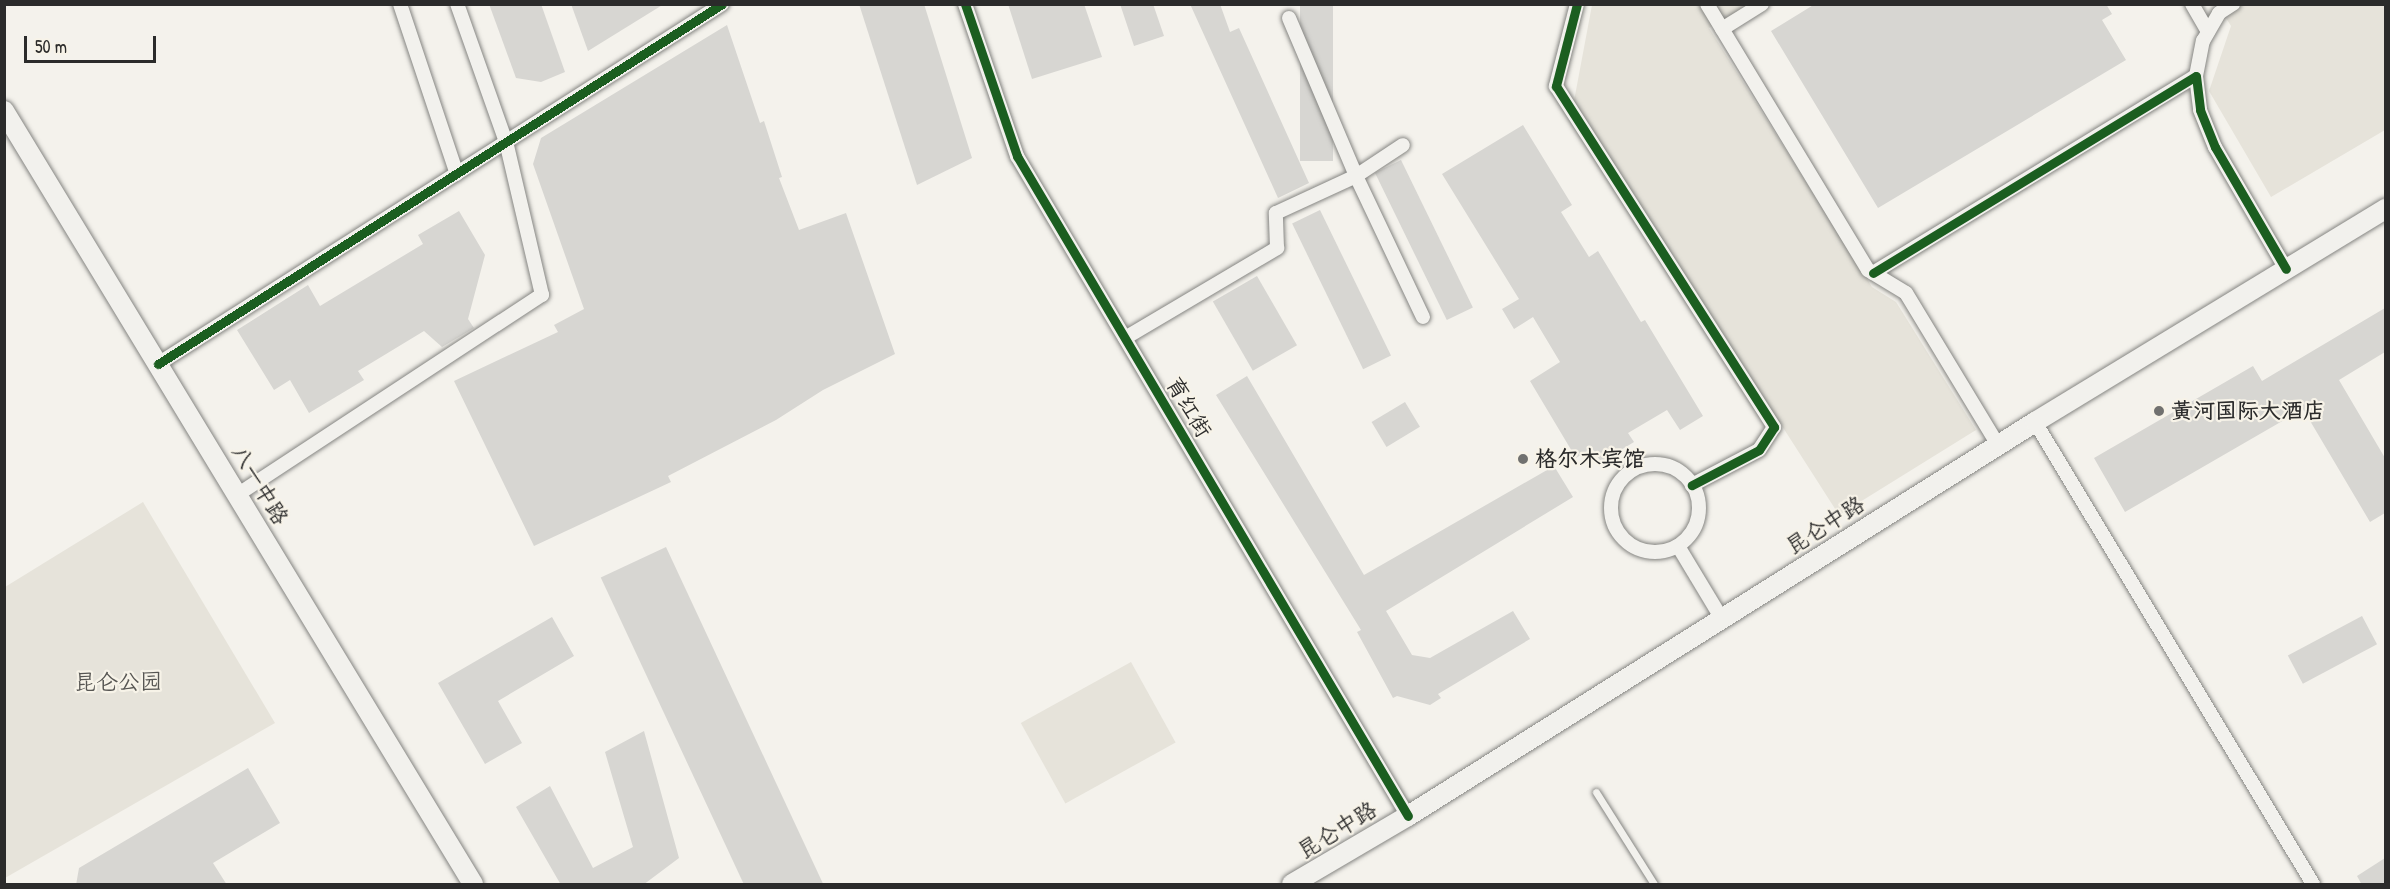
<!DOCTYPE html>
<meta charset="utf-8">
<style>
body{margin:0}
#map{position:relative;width:2390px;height:889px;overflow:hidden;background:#f4f2ec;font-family:"Patrick Hand","LXGW WenKai TC",sans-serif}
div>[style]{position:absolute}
.green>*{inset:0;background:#e6e3da;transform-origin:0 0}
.building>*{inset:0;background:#d7d6d2;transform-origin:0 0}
.roads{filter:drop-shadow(0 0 2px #858582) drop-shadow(0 0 2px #858582)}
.service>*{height:7px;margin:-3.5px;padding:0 3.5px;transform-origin:3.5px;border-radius:3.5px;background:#f2f1ed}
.minor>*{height:14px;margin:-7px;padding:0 7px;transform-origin:7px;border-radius:7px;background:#f2f1ed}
.minor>.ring{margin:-7px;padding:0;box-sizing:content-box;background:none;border:14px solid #f2f1ed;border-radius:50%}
.secondary>*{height:20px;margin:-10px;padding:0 10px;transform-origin:10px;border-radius:10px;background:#f2f1ed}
.cycleway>*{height:9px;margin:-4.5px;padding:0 4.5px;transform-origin:4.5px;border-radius:4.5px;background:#1b5e20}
.dots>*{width:16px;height:16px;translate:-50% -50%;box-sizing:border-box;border:3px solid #f7f3e8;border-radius:50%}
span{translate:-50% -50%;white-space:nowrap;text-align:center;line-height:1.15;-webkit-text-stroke:4.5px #f7f3e8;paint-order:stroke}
.street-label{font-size:22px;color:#2b2b2b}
.poi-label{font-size:22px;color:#2b2b2b;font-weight:700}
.left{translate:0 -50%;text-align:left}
.park-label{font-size:22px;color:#575653}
.frame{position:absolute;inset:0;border:6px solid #2b2b2b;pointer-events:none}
.scale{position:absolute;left:24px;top:36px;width:132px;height:27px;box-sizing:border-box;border:3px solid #2b2b2b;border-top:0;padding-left:8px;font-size:18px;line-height:21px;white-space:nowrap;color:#2b2b2b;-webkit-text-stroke:4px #f7f3e8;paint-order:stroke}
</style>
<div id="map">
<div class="green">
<div style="clip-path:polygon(1592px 5px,1748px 5px,1709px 28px,1872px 287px,1896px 302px,1976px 430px,1839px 515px,1574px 101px)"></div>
<div style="clip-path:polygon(2218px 5px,2385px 5px,2385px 130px,2271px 197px,2209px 91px,2231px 26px)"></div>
<div style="clip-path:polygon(143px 502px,275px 723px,5px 878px,5px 587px)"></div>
<div style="left:1131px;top:662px;width:92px;height:126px;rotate:61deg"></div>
</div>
<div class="building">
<div style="clip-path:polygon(489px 4px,541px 4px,565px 72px,541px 82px,516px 78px)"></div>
<div style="clip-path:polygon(571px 4px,664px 4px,588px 51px)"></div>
<div style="clip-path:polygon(859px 4px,924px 4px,972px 158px,917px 185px)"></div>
<div style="clip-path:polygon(1008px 4px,1084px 4px,1102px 57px,1032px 79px)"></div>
<div style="clip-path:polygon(1120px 4px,1153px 4px,1164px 36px,1134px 46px)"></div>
<div style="clip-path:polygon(1190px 4px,1220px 4px,1230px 32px,1239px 28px,1309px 183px,1278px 198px)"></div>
<div style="left:1300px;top:4px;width:33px;height:157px"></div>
<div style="clip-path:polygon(1815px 4px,2106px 4px,2112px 14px,2102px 20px,2126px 60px,1878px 208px,1771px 31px)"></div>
<div style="clip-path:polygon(727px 25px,760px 123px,764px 121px,782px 177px,779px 178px,799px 230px,846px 213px,895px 354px,823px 390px,776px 420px,668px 476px,671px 482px,534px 546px,454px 381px,558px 332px,554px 325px,584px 309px,533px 164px,541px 138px)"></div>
<div style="clip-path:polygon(1523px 125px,1572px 205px,1561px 212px,1589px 257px,1598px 251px,1641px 322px,1645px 320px,1703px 416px,1680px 430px,1667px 410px,1628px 433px,1634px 442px,1601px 462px,1592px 448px,1576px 458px,1530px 381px,1560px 362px,1533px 317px,1514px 329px,1502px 309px,1519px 299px,1442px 174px)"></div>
<div style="left:1401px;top:160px;width:164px;height:29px;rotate:64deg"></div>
<div style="left:1320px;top:210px;width:162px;height:31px;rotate:64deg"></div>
<div style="clip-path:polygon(459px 211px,485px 255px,468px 319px,474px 328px,442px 347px,424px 331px,358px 371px,364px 380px,309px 413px,290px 380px,274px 390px,237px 330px,308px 285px,320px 306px,423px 244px,418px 235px)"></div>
<div style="left:1257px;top:276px;width:80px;height:51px;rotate:60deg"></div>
<div style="clip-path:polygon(2385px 308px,2385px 352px,2339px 380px,2385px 458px,2385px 513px,2370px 522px,2303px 409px,2125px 512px,2094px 458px,2253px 366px,2262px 381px)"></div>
<div style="clip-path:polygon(1247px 376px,1364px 575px,1554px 466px,1573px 497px,1386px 611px,1412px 655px,1430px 658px,1513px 611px,1530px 639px,1438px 694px,1441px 698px,1430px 705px,1397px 696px,1393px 698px,1357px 632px,1361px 630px,1216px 395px)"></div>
<div style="left:1405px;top:402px;width:29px;height:39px;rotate:59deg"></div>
<div style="left:666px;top:547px;width:373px;height:72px;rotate:65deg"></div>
<div style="left:2362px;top:616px;width:32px;height:84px;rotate:62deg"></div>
<div style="clip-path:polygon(552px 617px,574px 656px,498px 701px,522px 743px,485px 764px,438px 683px)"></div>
<div style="clip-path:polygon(644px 731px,679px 858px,643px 885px,561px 885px,516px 807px,550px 786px,593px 868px,633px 847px,605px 752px)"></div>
<div style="clip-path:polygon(248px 768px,280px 823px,213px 863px,227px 885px,76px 885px,79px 868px)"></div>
<div style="clip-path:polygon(2385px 858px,2385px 885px,2362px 885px,2357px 876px)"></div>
</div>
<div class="roads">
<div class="service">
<div style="left:1596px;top:792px;width:109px;rotate:57.8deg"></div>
</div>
<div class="minor">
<div style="left:400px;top:4px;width:179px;rotate:71.5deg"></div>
<div style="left:965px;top:4px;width:161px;rotate:71.1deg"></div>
<div style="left:1017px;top:156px;width:767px;rotate:59.36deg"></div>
<div style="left:1577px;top:4px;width:85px;rotate:104.4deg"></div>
<div style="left:1556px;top:86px;width:405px;rotate:57.4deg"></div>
<div style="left:1774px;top:427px;width:27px;rotate:123deg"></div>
<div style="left:1759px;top:450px;width:76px;rotate:152.4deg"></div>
<div style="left:1707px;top:4px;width:311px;rotate:58.8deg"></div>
<div style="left:1868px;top:270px;width:44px;rotate:31.2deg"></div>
<div style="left:1906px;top:293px;width:178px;rotate:58.8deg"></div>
<div style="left:2192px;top:4px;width:32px;rotate:60deg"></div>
<div style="left:1289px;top:18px;width:172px;rotate:67deg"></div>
<div style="left:1356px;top:176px;width:156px;rotate:64.6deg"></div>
<div style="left:1722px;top:29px;width:47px;rotate:-32deg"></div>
<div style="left:2196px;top:76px;width:36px;rotate:-79deg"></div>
<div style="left:2203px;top:41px;width:32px;rotate:-60deg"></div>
<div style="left:2219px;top:13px;width:17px;rotate:-33deg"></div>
<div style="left:1873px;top:273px;width:378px;rotate:-31.4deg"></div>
<div style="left:2196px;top:76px;width:34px;rotate:83deg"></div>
<div style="left:2200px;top:110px;width:40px;rotate:68deg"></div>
<div style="left:2215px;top:147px;width:141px;rotate:59.8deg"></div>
<div style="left:1125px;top:338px;width:177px;rotate:-30.6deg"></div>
<div style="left:1277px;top:248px;width:35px;rotate:-92deg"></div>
<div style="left:1276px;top:213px;width:88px;rotate:-24.8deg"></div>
<div style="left:1356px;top:176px;width:56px;rotate:-33.4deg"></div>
<div style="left:158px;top:364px;width:669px;rotate:-32.55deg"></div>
<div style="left:2035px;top:422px;width:539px;rotate:58.96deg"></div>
<div class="ring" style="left:1611px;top:464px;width:74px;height:74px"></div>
<div style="left:237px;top:495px;width:365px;rotate:-33.3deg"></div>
<div style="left:542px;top:295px;width:157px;rotate:-103.2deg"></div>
<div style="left:506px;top:142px;width:146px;rotate:-109.5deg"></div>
<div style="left:1678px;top:546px;width:85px;rotate:58.9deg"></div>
</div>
<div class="secondary">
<div style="left:4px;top:111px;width:904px;rotate:58.75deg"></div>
<div style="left:1292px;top:884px;width:134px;rotate:-30.4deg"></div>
<div style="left:1408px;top:816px;width:741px;rotate:-32.14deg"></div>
<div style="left:2035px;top:422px;width:411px;rotate:-31.3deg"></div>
</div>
</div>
<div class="cycleway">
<div style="left:965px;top:4px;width:161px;rotate:71.1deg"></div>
<div style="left:1017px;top:156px;width:767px;rotate:59.36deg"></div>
<div style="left:1577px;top:4px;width:85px;rotate:104.4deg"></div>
<div style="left:1556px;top:86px;width:405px;rotate:57.4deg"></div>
<div style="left:1774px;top:427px;width:27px;rotate:123deg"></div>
<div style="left:1759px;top:450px;width:76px;rotate:152.4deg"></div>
<div style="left:1873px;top:273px;width:378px;rotate:-31.4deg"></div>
<div style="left:2196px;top:76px;width:34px;rotate:83deg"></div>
<div style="left:2200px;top:110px;width:40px;rotate:68deg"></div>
<div style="left:2215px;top:147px;width:141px;rotate:59.8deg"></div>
<div style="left:158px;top:364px;width:669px;rotate:-32.55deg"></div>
</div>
<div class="dots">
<div style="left:2159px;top:411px;background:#71716f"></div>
<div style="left:1523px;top:459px;background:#71716f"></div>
</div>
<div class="street-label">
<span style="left:1189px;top:407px;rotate:59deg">育红街</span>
<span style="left:260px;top:485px;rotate:59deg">八一中路</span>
<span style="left:1825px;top:525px;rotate:-32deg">昆仑中路</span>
<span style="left:1337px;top:830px;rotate:-31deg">昆仑中路</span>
</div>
<div class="poi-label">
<span class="left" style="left:2171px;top:411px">黄河国际大酒店</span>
<span class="left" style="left:1535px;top:459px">格尔木宾馆</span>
</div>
<div class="park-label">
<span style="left:118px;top:682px">昆仑公园</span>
</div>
<div class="frame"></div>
<div class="scale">50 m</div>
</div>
